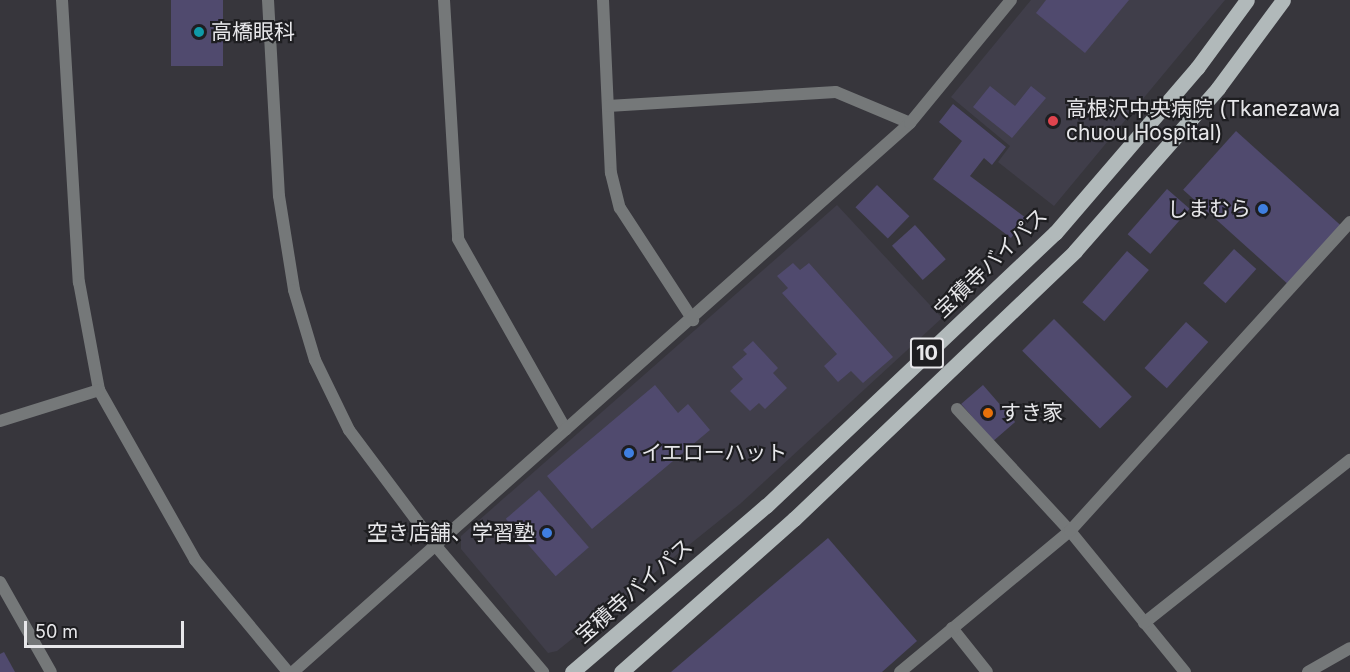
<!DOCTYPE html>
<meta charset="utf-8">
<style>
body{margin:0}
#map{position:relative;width:1350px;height:672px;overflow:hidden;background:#37363c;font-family:Inter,"Noto Sans JP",sans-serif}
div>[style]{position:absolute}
.built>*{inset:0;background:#403e4a}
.building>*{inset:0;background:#504a6e;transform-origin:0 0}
.minor>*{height:12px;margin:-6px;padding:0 6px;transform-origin:6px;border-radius:6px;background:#757879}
.tertiary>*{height:12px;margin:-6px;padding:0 6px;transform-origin:6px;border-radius:6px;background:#757879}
.primary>*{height:15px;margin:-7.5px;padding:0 7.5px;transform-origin:7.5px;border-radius:7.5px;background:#b1b9ba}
.dots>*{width:16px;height:16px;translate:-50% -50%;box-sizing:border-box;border:3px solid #1e1e21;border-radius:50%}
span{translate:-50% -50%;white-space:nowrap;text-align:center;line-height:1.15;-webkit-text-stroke:4.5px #1e1e21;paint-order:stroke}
.shield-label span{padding:2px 4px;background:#1e1e21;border:2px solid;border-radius:4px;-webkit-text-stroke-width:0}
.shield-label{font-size:20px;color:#e7e7ea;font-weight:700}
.poi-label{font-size:21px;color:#e7e7ea}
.left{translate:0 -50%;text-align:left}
.right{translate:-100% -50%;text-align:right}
.street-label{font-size:21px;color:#e7e7ea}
.scale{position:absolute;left:24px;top:621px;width:160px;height:27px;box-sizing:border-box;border:3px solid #e7e7ea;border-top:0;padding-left:8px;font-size:18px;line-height:21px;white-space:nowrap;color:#e7e7ea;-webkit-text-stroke:4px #1e1e21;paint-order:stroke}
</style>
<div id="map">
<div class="built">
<div style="clip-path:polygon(1031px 0,1225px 0,1054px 206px,998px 162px,1010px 146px,951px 97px)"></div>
<div style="clip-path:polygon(837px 205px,942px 318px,740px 504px,557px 651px,548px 653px,461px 549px,461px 536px)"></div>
</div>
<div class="building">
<div style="left:171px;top:0;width:52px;height:66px"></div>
<div style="clip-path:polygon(1046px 0,1129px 0,1085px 53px,1036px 13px)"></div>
<div style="clip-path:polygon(990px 86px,1015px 106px,1031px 86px,1046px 98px,1012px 138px,973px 107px)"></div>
<div style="clip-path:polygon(953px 104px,1006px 147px,992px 165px,984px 158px,970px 176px,1026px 218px,1011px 238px,933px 179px,962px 141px,939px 122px)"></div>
<div style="left:1236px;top:131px;width:146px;height:79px;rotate:42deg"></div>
<div style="left:877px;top:185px;width:45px;height:31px;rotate:44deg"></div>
<div style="left:1167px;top:189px;width:30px;height:60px;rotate:41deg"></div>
<div style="left:915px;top:225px;width:46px;height:31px;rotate:48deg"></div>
<div style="left:1234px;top:249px;width:30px;height:46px;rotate:42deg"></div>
<div style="left:1127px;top:251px;width:29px;height:68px;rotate:41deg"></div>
<div style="clip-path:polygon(793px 263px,800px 270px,809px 263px,893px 357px,863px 383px,851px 371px,838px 382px,824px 366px,837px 354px,782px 293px,788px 288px,777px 276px)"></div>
<div style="left:1054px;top:319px;width:110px;height:45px;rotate:45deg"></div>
<div style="left:1186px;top:322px;width:30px;height:62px;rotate:42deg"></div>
<div style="clip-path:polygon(753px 341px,778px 368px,773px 373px,787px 388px,765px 409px,759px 403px,750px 411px,730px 391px,743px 379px,732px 367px,747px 354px,743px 350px)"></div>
<div style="clip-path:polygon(655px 385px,678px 413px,688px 404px,710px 430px,592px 529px,547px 476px)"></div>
<div style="left:983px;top:385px;width:49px;height:29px;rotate:49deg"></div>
<div style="left:539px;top:490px;width:76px;height:44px;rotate:49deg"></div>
<div style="clip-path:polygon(828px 538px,917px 641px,882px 672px,671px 672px)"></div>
<div style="clip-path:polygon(4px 652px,15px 672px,0 672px,0 654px)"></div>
</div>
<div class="minor">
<div style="left:62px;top:0;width:283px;rotate:86.6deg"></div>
<div style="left:79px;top:282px;width:110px;rotate:79.5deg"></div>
<div style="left:99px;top:390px;width:195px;rotate:60.5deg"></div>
<div style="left:195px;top:560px;width:146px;rotate:50.3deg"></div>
<div style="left:444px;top:0;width:239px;rotate:86.6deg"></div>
<div style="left:458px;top:239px;width:219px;rotate:60.5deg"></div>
<div style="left:603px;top:0;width:173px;rotate:87.4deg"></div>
<div style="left:611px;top:173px;width:36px;rotate:76deg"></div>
<div style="left:620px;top:208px;width:134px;rotate:56.9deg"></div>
<div style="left:608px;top:106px;width:228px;rotate:-3.5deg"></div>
<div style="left:836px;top:92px;width:80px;rotate:22.7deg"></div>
<div style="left:957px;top:409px;width:166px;rotate:47.2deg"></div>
<div style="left:1070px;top:531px;width:182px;rotate:50.8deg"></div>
<div style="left:0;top:421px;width:104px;rotate:-17.4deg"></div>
<div style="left:0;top:582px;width:103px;rotate:60.5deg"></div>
<div style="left:1144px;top:623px;width:263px;rotate:-38.4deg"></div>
<div style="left:952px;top:628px;width:56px;rotate:51.5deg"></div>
<div style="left:293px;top:672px;width:826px;rotate:-41.66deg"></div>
<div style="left:910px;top:123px;width:159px;rotate:-50.6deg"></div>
<div style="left:900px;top:672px;width:221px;rotate:-39.7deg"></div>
<div style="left:1070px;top:531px;width:417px;rotate:-47.8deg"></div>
<div style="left:1308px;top:672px;width:48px;rotate:-29.7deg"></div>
</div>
<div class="tertiary">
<div style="left:268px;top:0;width:196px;rotate:86.8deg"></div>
<div style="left:279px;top:196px;width:95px;rotate:80.9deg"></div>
<div style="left:294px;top:290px;width:73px;rotate:73.3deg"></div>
<div style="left:315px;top:360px;width:78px;rotate:64.1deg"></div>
<div style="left:349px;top:430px;width:144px;rotate:53.2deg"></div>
<div style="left:435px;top:545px;width:167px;rotate:49.6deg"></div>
</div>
<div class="primary">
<div style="left:572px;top:672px;width:255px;rotate:-40.6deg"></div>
<div style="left:766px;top:506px;width:398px;rotate:-43.4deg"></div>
<div style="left:1055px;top:233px;width:218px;rotate:-49.3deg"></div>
<div style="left:1197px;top:68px;width:84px;rotate:-53.7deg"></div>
<div style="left:621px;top:672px;width:231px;rotate:-41.5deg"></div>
<div style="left:794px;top:519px;width:388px;rotate:-43.6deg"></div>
<div style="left:1075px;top:251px;width:217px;rotate:-48.7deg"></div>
<div style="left:1218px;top:88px;width:109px;rotate:-53.5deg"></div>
</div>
<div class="dots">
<div style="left:199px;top:32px;background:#0f9aa8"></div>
<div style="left:1053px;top:121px;background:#e0444e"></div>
<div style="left:1263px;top:209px;background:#3f7fe0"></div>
<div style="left:988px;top:413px;background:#e8710a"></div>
<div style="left:629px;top:453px;background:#3f7fe0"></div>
<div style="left:547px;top:533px;background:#3f7fe0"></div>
</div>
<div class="shield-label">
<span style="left:927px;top:353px">10</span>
</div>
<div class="poi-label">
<span class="left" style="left:211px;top:32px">高橋眼科</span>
<span class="left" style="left:1066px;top:121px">高根沢中央病院 (Tkanezawa<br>chuou Hospital)</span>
<span class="right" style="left:1251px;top:209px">しまむら</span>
<span class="left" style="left:1000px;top:413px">すき家</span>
<span class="left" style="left:641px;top:453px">イエローハット</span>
<span class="right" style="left:535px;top:533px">空き店舗、学習塾</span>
</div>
<div class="street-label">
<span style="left:991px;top:263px;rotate:-44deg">宝積寺バイパス</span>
<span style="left:634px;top:591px;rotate:-41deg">宝積寺バイパス</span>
</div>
<div class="scale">50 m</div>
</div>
